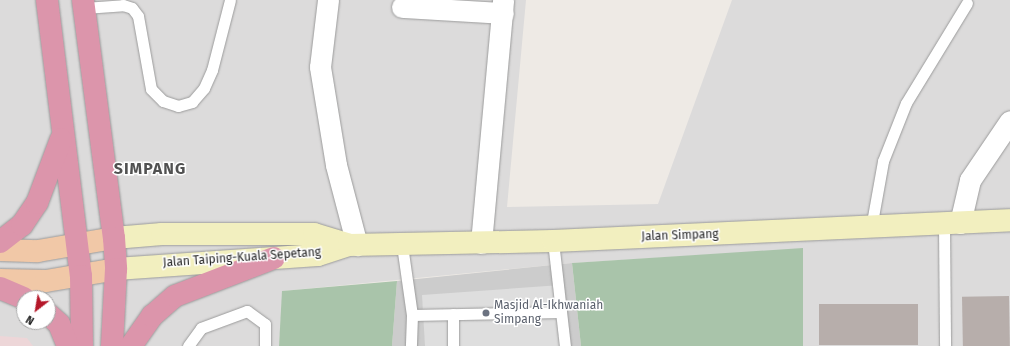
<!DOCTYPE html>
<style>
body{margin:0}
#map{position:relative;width:1010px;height:346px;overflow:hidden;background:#eeeae5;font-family:"Fira Sans",sans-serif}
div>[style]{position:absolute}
.residential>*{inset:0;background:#dcdbdb}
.commercial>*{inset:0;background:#edd6d8}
.religious>*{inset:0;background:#ccc}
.cemetery>*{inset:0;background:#a9c4aa}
.parking>*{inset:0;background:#dedede}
.building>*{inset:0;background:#b7aeab;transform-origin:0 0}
.roads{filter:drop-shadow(0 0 1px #9b9b9b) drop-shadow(0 0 1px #9b9b9b)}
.lane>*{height:11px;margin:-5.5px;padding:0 5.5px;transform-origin:5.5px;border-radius:5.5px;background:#fff}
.street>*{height:21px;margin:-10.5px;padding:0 10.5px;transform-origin:10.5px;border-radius:10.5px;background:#fff}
.secondary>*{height:22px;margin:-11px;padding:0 11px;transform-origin:11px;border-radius:11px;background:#f2efbf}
.primary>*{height:22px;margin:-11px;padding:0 11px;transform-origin:11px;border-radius:11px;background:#f1c8a7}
.highway>*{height:22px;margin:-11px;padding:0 11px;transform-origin:11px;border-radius:11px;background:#dc95ab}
.dots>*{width:11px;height:11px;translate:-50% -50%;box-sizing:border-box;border:2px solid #fff;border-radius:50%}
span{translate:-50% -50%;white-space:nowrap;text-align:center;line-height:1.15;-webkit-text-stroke:3px #fff;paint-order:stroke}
.street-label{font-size:12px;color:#1e1e1e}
.worship-label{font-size:12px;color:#5b616d}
.left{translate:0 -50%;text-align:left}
.district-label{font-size:16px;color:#515151;font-weight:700;letter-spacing:1px}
.north{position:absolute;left:16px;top:290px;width:40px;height:40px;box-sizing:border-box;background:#fff;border:1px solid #a5a5a5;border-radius:50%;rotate:211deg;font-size:11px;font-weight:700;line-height:16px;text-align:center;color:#1e1e1e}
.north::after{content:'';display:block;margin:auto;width:14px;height:18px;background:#b51729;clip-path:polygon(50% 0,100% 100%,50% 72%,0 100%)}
</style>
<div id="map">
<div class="residential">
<div style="clip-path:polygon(evenodd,0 0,526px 0,507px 207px,658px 204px,732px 0,1010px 0,1010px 346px,803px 346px,803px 249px,572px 263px,283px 291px,279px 346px,0 346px,0 0,24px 298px,48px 298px,48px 322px,24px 322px,24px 298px)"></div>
</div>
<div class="commercial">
<div style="clip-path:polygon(0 336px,27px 338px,33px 346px,0 346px)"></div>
</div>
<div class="religious">
<div style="clip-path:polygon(572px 263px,581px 346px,392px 346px,397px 281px)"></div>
</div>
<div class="cemetery">
<div style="clip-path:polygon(803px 248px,803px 346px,581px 346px,572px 263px)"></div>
<div style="clip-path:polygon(397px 281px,392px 346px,279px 346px,282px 291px)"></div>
</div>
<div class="parking">
<div style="clip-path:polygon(561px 285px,566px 346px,425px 346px,422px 295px)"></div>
</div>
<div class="building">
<div style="left:1009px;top:296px;width:50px;height:47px;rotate:89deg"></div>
<div style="left:918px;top:304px;width:41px;height:99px;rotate:90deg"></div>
</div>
<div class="roads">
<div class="lane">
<div style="left:84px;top:8px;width:39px;rotate:-4deg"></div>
<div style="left:123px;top:5px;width:9px;rotate:18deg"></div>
<div style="left:132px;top:8px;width:10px;rotate:53deg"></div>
<div style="left:138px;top:16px;width:74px;rotate:79.9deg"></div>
<div style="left:151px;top:89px;width:17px;rotate:45deg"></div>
<div style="left:163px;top:101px;width:16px;rotate:18deg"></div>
<div style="left:178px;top:106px;width:15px;rotate:-16deg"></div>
<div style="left:192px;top:102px;width:18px;rotate:-49deg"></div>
<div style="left:204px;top:88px;width:20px;rotate:-66deg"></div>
<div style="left:212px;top:70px;width:72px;rotate:-75.6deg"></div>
<div style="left:944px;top:224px;width:122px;rotate:89.5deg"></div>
<div style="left:871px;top:228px;width:68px;rotate:-79.8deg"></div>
<div style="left:883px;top:161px;width:62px;rotate:-68.4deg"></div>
<div style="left:906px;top:103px;width:117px;rotate:-58.6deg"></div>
<div style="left:553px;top:241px;width:106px;rotate:83.5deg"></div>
<div style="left:402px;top:245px;width:71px;rotate:81.9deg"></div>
<div style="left:412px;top:315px;width:31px;rotate:92deg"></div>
<div style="left:453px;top:314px;width:32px;rotate:90deg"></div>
<div style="left:412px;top:315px;width:149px;rotate:-1.2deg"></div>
<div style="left:188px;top:346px;width:22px;rotate:-54deg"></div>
<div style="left:201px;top:328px;width:49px;rotate:-20.3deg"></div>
<div style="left:247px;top:311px;width:22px;rotate:36deg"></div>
<div style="left:265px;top:324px;width:22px;rotate:90deg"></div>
</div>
<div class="street">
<div style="left:328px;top:0;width:67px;rotate:96.8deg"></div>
<div style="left:320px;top:67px;width:99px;rotate:80.7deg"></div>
<div style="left:336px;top:165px;width:83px;rotate:75.3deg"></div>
<div style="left:402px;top:7px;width:101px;rotate:3.4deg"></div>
<div style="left:960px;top:223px;width:44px;rotate:-76.9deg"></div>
<div style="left:970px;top:180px;width:71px;rotate:-55.9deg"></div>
<div style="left:481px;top:243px;width:244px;rotate:-84.8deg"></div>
</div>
<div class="secondary">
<div style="left:114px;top:238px;width:48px;rotate:-4.8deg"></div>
<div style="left:162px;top:234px;width:152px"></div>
<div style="left:314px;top:234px;width:37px;rotate:17deg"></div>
<div style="left:116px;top:269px;width:202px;rotate:-4deg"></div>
<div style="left:318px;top:255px;width:33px;rotate:-18deg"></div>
<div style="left:349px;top:245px;width:204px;rotate:-1.1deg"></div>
<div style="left:553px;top:241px;width:457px;rotate:-2.6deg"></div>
</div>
<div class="primary">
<div style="left:0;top:250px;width:38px;rotate:2deg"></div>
<div style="left:38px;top:251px;width:77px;rotate:-9.7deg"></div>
<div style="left:0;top:280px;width:46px;rotate:1.2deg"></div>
<div style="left:46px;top:281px;width:71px;rotate:-9.7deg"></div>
</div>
<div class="highway">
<div style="left:47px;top:0;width:278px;rotate:83deg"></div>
<div style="left:81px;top:276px;width:70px;rotate:89.2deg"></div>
<div style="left:83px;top:0;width:240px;rotate:82.6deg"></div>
<div style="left:114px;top:238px;width:31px;rotate:86deg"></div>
<div style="left:116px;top:269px;width:77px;rotate:93deg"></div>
<div style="left:0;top:242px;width:28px;rotate:-38deg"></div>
<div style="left:22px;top:225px;width:27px;rotate:-56deg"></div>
<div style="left:37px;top:203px;width:68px;rotate:-69.4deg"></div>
<div style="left:0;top:288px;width:26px;rotate:23deg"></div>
<div style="left:48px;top:314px;width:15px;rotate:42deg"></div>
<div style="left:59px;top:324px;width:24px;rotate:68deg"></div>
<div style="left:131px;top:346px;width:37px;rotate:-55deg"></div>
<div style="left:152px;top:316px;width:30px;rotate:-41deg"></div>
<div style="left:175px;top:296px;width:106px;rotate:-21deg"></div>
</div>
</div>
<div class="dots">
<div style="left:486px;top:313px;background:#6b7280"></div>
</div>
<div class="street-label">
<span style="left:680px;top:236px;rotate:-2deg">Jalan Simpang</span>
<span style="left:242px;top:258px;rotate:-4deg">Jalan Taiping-Kuala Sepetang</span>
</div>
<div class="worship-label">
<span class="left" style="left:494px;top:313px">Masjid Al-Ikhwaniah<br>Simpang</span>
</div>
<div class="district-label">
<span style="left:150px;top:169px">SIMPANG</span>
</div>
<div class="north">N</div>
</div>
